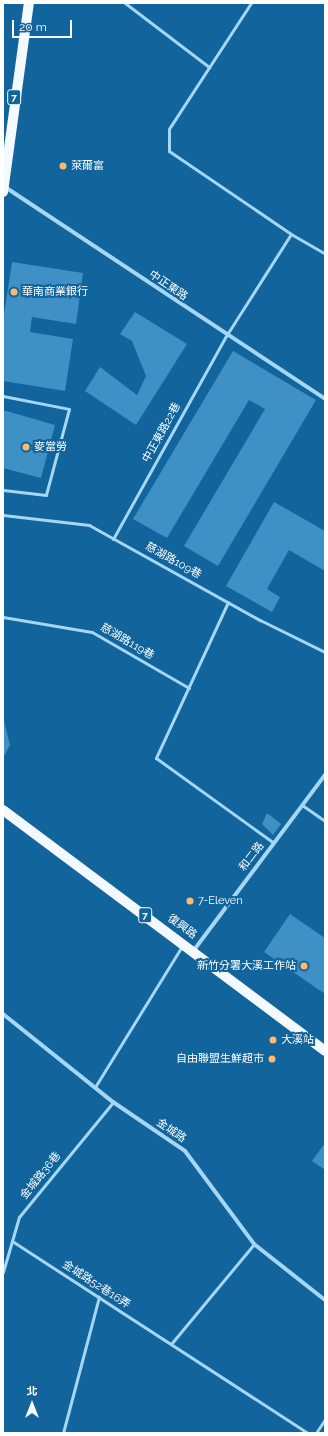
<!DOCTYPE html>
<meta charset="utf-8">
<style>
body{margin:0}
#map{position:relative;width:328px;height:1436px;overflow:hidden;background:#11649c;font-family:Raleway,"Noto Sans TC",sans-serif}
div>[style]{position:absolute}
.building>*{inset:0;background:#3e90c5}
.lane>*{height:3px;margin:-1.5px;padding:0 1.5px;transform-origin:1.5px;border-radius:1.5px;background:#a5d6f4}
.street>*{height:4px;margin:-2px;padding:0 2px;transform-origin:2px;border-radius:2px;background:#a5d6f4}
.primary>*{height:10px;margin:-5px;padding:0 5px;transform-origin:5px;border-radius:5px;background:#f3f9ff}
.dots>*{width:11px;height:11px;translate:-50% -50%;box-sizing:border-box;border:2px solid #11649c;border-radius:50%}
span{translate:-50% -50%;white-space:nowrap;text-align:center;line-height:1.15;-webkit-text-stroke:4px #11649c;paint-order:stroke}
.shield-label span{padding:1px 3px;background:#11649c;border:1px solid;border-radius:3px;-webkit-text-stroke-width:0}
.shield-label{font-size:10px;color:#fff;font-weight:700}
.poi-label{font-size:11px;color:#fff}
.left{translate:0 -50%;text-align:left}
.right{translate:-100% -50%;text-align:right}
.street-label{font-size:11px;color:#fff}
.frame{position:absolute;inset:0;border:4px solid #fff;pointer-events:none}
.north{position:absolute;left:12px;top:1384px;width:40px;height:40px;-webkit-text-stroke:3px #11649c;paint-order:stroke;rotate:0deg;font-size:11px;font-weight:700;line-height:16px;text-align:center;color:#fff}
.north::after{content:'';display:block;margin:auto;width:14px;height:18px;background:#fff;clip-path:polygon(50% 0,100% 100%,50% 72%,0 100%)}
.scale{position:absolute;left:12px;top:20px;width:60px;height:18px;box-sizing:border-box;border:2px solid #fff;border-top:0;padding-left:5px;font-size:12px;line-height:14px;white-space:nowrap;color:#fff;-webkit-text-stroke:3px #11649c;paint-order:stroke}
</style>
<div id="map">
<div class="building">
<div style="clip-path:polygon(12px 262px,83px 273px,76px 324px,32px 317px,30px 332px,73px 339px,65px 391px,3px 381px,3px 321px)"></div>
<div style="clip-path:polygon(135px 312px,187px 344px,136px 425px,85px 391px,100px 367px,137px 395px,146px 376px,132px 341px,120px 334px)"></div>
<div style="clip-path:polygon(233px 351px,316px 400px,218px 566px,184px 546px,265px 409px,249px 400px,167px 538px,133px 519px)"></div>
<div style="clip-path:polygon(3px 410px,55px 425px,41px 478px,3px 468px)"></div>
<div style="clip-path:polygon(274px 502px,325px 531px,325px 571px,289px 550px,267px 589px,280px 597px,272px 612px,226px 586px)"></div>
<div style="clip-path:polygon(3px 717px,10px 745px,3px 758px)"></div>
<div style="clip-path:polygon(267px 813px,281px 824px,273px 835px,262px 824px)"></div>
<div style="clip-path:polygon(290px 914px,325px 938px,325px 994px,264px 952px)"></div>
<div style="clip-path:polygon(325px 1143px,325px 1170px,312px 1161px)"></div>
</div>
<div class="lane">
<div style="left:125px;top:3px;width:106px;rotate:37.3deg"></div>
<div style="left:251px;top:3px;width:150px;rotate:123.1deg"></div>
<div style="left:169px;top:129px;width:22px;rotate:90deg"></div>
<div style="left:169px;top:151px;width:148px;rotate:34.2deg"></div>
<div style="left:291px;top:234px;width:39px;rotate:30deg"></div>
<div style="left:3px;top:396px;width:67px;rotate:11.1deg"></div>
<div style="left:69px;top:409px;width:89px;rotate:105deg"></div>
<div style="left:46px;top:495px;width:43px;rotate:-173.4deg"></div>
<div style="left:3px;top:515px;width:87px;rotate:6.6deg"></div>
<div style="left:89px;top:525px;width:196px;rotate:29.1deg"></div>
<div style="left:260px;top:620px;width:72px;rotate:26.2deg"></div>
<div style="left:113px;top:539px;width:232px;rotate:-60.9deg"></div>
<div style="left:226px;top:336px;width:121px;rotate:-57.5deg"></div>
<div style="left:228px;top:602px;width:172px;rotate:114.8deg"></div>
<div style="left:156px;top:758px;width:145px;rotate:35.8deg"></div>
<div style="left:3px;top:617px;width:90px;rotate:9.6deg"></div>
<div style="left:92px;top:632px;width:112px;rotate:30deg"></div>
<div style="left:302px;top:805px;width:28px;rotate:35deg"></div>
<div style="left:95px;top:1087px;width:166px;rotate:-58.3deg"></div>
<div style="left:12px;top:1241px;width:353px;rotate:33deg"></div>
<div style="left:3px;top:1272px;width:57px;rotate:-73.8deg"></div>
<div style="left:19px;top:1217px;width:149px;rotate:-50.7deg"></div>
<div style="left:171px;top:1344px;width:130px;rotate:-50.3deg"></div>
<div style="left:63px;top:1433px;width:141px;rotate:-75.2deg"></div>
<div style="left:316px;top:1433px;width:17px;rotate:-57deg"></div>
</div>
<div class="street">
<div style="left:5px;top:187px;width:384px;rotate:33.5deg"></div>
<div style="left:194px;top:950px;width:219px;rotate:-53.2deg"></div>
<div style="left:3px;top:1014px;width:141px;rotate:38.7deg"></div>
<div style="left:113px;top:1102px;width:87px;rotate:34.2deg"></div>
<div style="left:185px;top:1151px;width:116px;rotate:53.4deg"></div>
<div style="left:254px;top:1244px;width:90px;rotate:38.3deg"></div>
</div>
<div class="primary">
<div style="left:3px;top:192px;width:191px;rotate:-82.2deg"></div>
<div style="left:3px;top:810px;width:402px;rotate:36.8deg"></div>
</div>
<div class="dots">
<div style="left:63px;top:166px;background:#ffbb69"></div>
<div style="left:14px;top:292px;background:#ffbb69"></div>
<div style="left:26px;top:447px;background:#ffbb69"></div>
<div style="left:190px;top:901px;background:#ffbb69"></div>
<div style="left:304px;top:966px;background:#ffbb69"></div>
<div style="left:273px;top:1040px;background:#ffbb69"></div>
<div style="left:272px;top:1059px;background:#ffbb69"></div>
</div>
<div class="shield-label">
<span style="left:14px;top:97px">7</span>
<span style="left:145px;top:915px">7</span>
</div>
<div class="poi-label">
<span class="left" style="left:71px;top:166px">萊爾富</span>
<span class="left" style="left:22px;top:292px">華南商業銀行</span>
<span class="left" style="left:34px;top:447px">麥當勞</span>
<span class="left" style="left:198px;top:901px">7-Eleven</span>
<span class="right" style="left:296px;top:966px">新竹分署大溪工作站</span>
<span class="left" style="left:281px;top:1040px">大溪站</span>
<span class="right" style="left:264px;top:1059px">自由聯盟生鮮超市</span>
</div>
<div class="street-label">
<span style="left:168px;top:286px;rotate:34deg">中正東路</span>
<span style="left:162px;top:433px;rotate:-61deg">中正東路22巷</span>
<span style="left:173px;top:561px;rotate:29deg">慈湖路109巷</span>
<span style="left:127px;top:642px;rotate:30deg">慈湖路119巷</span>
<span style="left:252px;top:857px;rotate:-53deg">和二路</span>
<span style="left:182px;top:927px;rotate:36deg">復興路</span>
<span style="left:171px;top:1131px;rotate:34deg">金城路</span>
<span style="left:41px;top:1176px;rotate:-51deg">金城路36巷</span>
<span style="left:96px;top:1285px;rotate:33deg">金城路52巷16弄</span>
</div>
<div class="frame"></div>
<div class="north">北</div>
<div class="scale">20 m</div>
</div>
